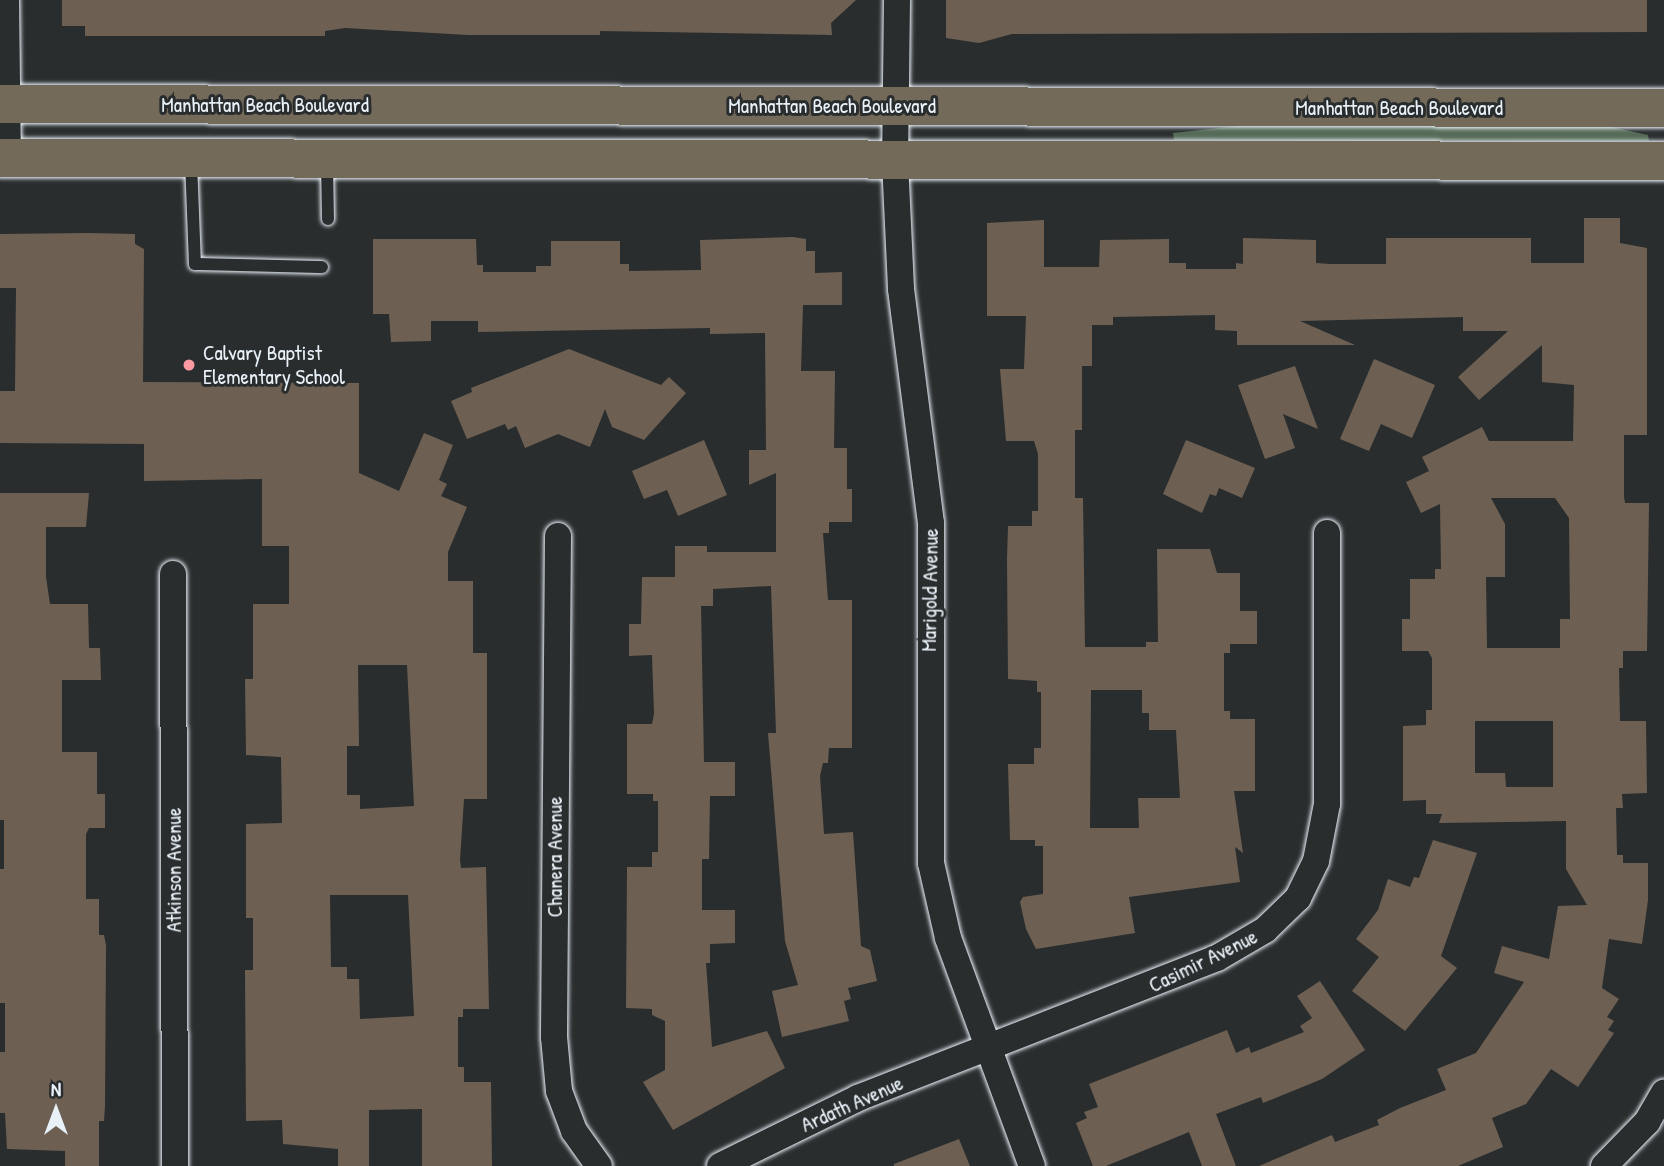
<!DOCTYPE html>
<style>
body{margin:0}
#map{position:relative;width:1664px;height:1166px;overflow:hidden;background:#2a2d2e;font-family:"Patrick Hand",sans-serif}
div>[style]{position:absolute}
.green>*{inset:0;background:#556a56}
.building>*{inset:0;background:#6d6053}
.roads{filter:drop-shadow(0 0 2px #e8f1f8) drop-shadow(0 0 2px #e8f1f8)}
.service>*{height:12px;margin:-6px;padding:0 6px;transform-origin:6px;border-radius:6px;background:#2a2d2e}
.minor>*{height:26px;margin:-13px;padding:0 13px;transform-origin:13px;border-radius:13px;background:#2a2d2e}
.primary>*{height:38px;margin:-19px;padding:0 19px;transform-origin:19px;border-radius:19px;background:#746a5a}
.dots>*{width:19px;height:19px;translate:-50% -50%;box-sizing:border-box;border:4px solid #2a2d2e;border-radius:50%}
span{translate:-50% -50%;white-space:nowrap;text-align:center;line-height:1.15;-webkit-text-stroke:6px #2a2d2e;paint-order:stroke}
.street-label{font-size:21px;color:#e8f1f8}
.poi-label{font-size:21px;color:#e8f1f8}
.left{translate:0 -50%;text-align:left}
.north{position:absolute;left:21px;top:1075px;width:70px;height:70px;-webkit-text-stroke:5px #2a2d2e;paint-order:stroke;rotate:0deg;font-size:19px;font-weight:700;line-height:28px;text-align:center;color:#e8f1f8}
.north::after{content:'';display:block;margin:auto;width:24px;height:32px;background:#e8f1f8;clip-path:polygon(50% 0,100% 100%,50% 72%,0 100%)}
</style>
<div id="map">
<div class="green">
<div style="clip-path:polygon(1247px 125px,1611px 127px,1648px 135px,1649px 141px,1174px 140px,1173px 133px)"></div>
</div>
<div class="building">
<div style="clip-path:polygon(62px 0,856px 0,831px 23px,832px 35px,600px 31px,600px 35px,468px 35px,345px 28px,325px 31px,325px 36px,85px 36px,85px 26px,62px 26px)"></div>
<div style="clip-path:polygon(946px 0,1647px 0,1647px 32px,1012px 34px,979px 43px,946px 38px)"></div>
<div style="clip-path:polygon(evenodd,1584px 218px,1620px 218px,1620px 243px,1647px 248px,1647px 435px,1624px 435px,1624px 497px,1625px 503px,1649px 503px,1647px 651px,1623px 651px,1623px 668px,1619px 668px,1620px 721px,1646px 721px,1647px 793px,1622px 794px,1623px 808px,1616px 808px,1617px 855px,1623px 855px,1623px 863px,1648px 863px,1648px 900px,1642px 944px,1609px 939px,1602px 988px,1619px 999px,1607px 1017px,1614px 1021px,1608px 1030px,1614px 1033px,1578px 1087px,1551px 1069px,1526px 1104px,1492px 1118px,1503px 1147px,1458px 1166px,1259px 1166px,1332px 1135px,1335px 1142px,1379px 1125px,1377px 1120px,1400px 1108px,1446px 1090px,1437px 1069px,1476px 1053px,1524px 982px,1494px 973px,1502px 946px,1549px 959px,1558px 906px,1587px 905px,1566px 869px,1566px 821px,1439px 823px,1442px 814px,1426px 814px,1426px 800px,1403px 801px,1403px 726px,1426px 725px,1426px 710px,1432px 710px,1432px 658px,1428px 651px,1402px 651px,1402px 619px,1410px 619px,1410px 579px,1435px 579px,1435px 569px,1441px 569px,1440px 504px,1421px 513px,1406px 482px,1429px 471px,1422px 457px,1482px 427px,1489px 441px,1573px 441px,1574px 385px,1542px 382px,1542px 345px,1479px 400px,1458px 377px,1508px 331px,1463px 331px,1463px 317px,1300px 321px,1355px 345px,1237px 345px,1237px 331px,1215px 330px,1215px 315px,1113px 317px,1113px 325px,1092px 325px,1092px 366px,1082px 366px,1082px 430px,1075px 430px,1075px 498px,1083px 498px,1085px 647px,1146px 647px,1146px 642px,1158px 642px,1157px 549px,1210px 549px,1217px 573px,1240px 573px,1240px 611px,1257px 611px,1257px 644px,1230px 644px,1230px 653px,1224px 653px,1224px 711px,1230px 711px,1230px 719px,1255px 719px,1255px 791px,1234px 791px,1243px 853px,1235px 847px,1240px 882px,1129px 897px,1135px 933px,1036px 949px,1026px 929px,1020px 902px,1023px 897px,1043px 894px,1043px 846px,1035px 846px,1035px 840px,1010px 840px,1008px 764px,1034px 764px,1034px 748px,1041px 748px,1041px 692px,1037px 692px,1037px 681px,1008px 679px,1007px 559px,1008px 526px,1032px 526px,1032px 511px,1038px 511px,1038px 454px,1034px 441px,1006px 441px,1000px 369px,1024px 369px,1026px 316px,987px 316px,987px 223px,1044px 220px,1044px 267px,1099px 267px,1100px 240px,1169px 239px,1169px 263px,1186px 263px,1186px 269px,1236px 269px,1236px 263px,1243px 264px,1243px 238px,1316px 240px,1316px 263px,1330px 264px,1386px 264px,1386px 238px,1531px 238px,1531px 263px,1584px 263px,1584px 218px,1491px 498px,1555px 498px,1569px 518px,1570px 619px,1560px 619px,1560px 648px,1487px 648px,1486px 577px,1505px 577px,1505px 524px,1491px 498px,1584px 218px,1091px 690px,1142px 690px,1142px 713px,1149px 713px,1149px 730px,1176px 730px,1180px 798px,1138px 798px,1139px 828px,1090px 828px,1091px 690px,1584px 218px,1475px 721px,1553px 721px,1553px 787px,1506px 787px,1505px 773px,1475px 773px,1475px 721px)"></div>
<div style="clip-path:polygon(evenodd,87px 233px,135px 234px,135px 244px,144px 249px,143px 382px,359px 383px,359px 473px,399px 491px,424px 433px,453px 445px,439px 480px,447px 484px,441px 496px,467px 507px,448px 552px,448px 581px,473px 581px,473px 653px,487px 653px,487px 799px,464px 799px,460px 860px,461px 868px,486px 867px,489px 1009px,463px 1009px,463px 1017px,458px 1017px,458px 1067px,464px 1067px,464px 1082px,491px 1082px,492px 1166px,422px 1166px,422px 1109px,369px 1110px,369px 1166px,338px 1166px,338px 1149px,283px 1144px,282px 1120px,246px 1121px,245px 970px,253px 970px,253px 918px,246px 918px,246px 824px,282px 823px,281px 757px,246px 755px,245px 679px,253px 679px,253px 604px,289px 604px,289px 546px,262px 546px,262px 479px,144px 481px,144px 444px,0 443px,0 391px,15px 391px,16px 288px,0 288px,0 234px,87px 233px,358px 665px,407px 665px,414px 806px,360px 809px,360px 795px,347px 795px,347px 746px,359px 746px,358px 665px,87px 233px,330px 895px,408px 895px,414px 1016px,360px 1019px,359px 979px,347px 979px,347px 967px,331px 967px,330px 895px)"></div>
<div style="clip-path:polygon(793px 237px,806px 239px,806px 251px,815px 251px,815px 273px,842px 272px,842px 305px,803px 305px,801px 371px,835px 371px,834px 448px,847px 448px,847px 489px,852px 489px,852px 522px,829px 522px,829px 533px,823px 533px,828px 600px,852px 600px,852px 748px,829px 748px,828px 763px,823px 763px,820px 776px,824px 834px,853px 832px,861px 946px,870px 950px,877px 981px,848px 988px,851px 999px,844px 1001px,849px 1021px,782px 1037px,772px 991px,798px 985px,785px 941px,768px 733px,776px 733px,771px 586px,713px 589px,713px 606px,701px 606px,704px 762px,735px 762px,735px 796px,710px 796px,709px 859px,702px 859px,702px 910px,735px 910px,735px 943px,710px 944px,710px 963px,706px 963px,712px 1047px,767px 1031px,785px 1068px,673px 1130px,643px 1082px,665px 1070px,665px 1021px,652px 1015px,652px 1009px,626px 1008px,627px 867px,652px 867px,652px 852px,658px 852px,658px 801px,653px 801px,653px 794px,627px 794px,627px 724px,652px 724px,654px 714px,652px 655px,629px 656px,629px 624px,641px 624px,642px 577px,675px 577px,675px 546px,707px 546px,707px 552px,776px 552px,776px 473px,749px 485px,749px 450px,766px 450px,765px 333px,710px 334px,710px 328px,478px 332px,478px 321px,431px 321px,431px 341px,391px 342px,389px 314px,373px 314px,373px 239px,476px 239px,477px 265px,483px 265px,483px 272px,536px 272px,536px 266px,551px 266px,551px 241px,620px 241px,620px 264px,629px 264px,629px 271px,701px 270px,700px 240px)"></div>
<div style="clip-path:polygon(569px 349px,661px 385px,669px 377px,686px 393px,644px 440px,612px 427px,605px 409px,590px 447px,558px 434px,525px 448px,516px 426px,508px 430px,505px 424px,467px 439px,451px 401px,472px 392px,471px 388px)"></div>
<div style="clip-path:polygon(1374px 359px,1435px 385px,1412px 438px,1381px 424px,1369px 451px,1340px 439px)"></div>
<div style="clip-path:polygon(1295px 366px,1318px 429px,1283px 414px,1295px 448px,1265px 459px,1238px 385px)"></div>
<div style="clip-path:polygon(704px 440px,727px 495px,678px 516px,667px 490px,644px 499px,632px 471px)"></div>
<div style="clip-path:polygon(1186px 440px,1255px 468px,1242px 498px,1219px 488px,1216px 496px,1210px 494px,1202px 513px,1163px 494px)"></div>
<div style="clip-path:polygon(0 493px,89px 493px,86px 527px,46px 527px,46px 577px,50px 604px,88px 604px,89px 648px,100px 648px,101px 680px,62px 680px,62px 752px,97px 752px,97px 794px,105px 794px,105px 828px,89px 828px,86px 834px,86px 899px,99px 899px,99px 935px,104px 935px,106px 945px,105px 1106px,104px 1121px,99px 1121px,99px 1166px,65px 1166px,65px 1151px,7px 1149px,5px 1113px,0 1113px,0 1052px,5px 1052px,5px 1003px,0 1003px,0 869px,4px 869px,4px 820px,0 820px)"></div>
<div style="clip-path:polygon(1433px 840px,1477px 853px,1441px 956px,1457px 968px,1405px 1031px,1352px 991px,1379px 957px,1356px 939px,1378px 910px,1388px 879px,1410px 887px,1414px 877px,1419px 878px)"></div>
<div style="clip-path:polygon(1320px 981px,1365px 1050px,1322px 1079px,1263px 1103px,1261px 1097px,1216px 1114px,1236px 1166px,1202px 1166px,1189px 1132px,1106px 1166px,1093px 1166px,1076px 1123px,1087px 1118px,1084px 1112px,1098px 1107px,1089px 1084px,1227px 1030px,1236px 1053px,1249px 1047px,1251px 1053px,1304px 1032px,1300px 1026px,1312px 1018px,1297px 996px)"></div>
<div style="clip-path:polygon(959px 1139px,970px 1166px,894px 1166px,894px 1164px)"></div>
</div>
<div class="roads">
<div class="service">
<div style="left:191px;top:161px;width:103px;rotate:87.8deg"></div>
<div style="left:195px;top:264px;width:127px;rotate:1.4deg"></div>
<div style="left:327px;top:163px;width:56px;rotate:89deg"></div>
</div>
<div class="minor">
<div style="left:6px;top:0;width:158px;rotate:89.3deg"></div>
<div style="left:897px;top:0;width:161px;rotate:90.7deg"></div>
<div style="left:895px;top:161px;width:128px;rotate:87.3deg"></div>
<div style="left:901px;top:289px;width:236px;rotate:82.7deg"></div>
<div style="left:931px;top:523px;width:340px;rotate:90deg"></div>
<div style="left:931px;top:863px;width:77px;rotate:77.2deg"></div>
<div style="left:948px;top:938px;width:243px;rotate:69.8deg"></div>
<div style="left:558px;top:536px;width:501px;rotate:90.46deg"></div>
<div style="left:554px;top:1037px;width:54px;rotate:84.7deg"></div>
<div style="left:559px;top:1091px;width:43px;rotate:69.4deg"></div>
<div style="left:574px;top:1131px;width:43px;rotate:54.5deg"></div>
<div style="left:173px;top:574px;width:592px;rotate:89.81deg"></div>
<div style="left:720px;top:1166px;width:154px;rotate:-26.2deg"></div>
<div style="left:858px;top:1098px;width:385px;rotate:-21.3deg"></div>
<div style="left:1217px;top:958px;width:56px;rotate:-30.3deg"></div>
<div style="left:1265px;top:930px;width:46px;rotate:-44.1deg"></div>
<div style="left:1298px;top:898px;width:41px;rotate:-64.1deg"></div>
<div style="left:1316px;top:861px;width:58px;rotate:-79.1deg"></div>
<div style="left:1327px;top:804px;width:271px;rotate:-90deg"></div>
<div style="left:1604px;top:1166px;width:62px;rotate:-45.7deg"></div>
<div style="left:1647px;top:1122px;width:34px;rotate:-60deg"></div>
</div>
<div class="primary">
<div style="left:0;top:104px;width:1664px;rotate:0.14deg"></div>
<div style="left:0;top:158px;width:1664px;rotate:0.1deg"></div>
</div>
</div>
<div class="dots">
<div style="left:189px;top:365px;background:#ff9aa2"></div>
</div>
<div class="street-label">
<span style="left:265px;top:105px">Manhattan Beach Boulevard</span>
<span style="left:832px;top:106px">Manhattan Beach Boulevard</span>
<span style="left:1399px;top:108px">Manhattan Beach Boulevard</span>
<span style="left:930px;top:590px;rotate:-89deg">Marigold Avenue</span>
<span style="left:555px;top:857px;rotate:-90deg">Chanera Avenue</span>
<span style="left:174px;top:870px;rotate:-90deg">Atkinson Avenue</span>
<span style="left:1203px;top:961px;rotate:-26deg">Casimir Avenue</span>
<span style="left:852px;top:1104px;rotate:-24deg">Ardath Avenue</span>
</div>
<div class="poi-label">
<span class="left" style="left:203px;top:365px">Calvary Baptist<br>Elementary School</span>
</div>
<div class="north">N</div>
</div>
